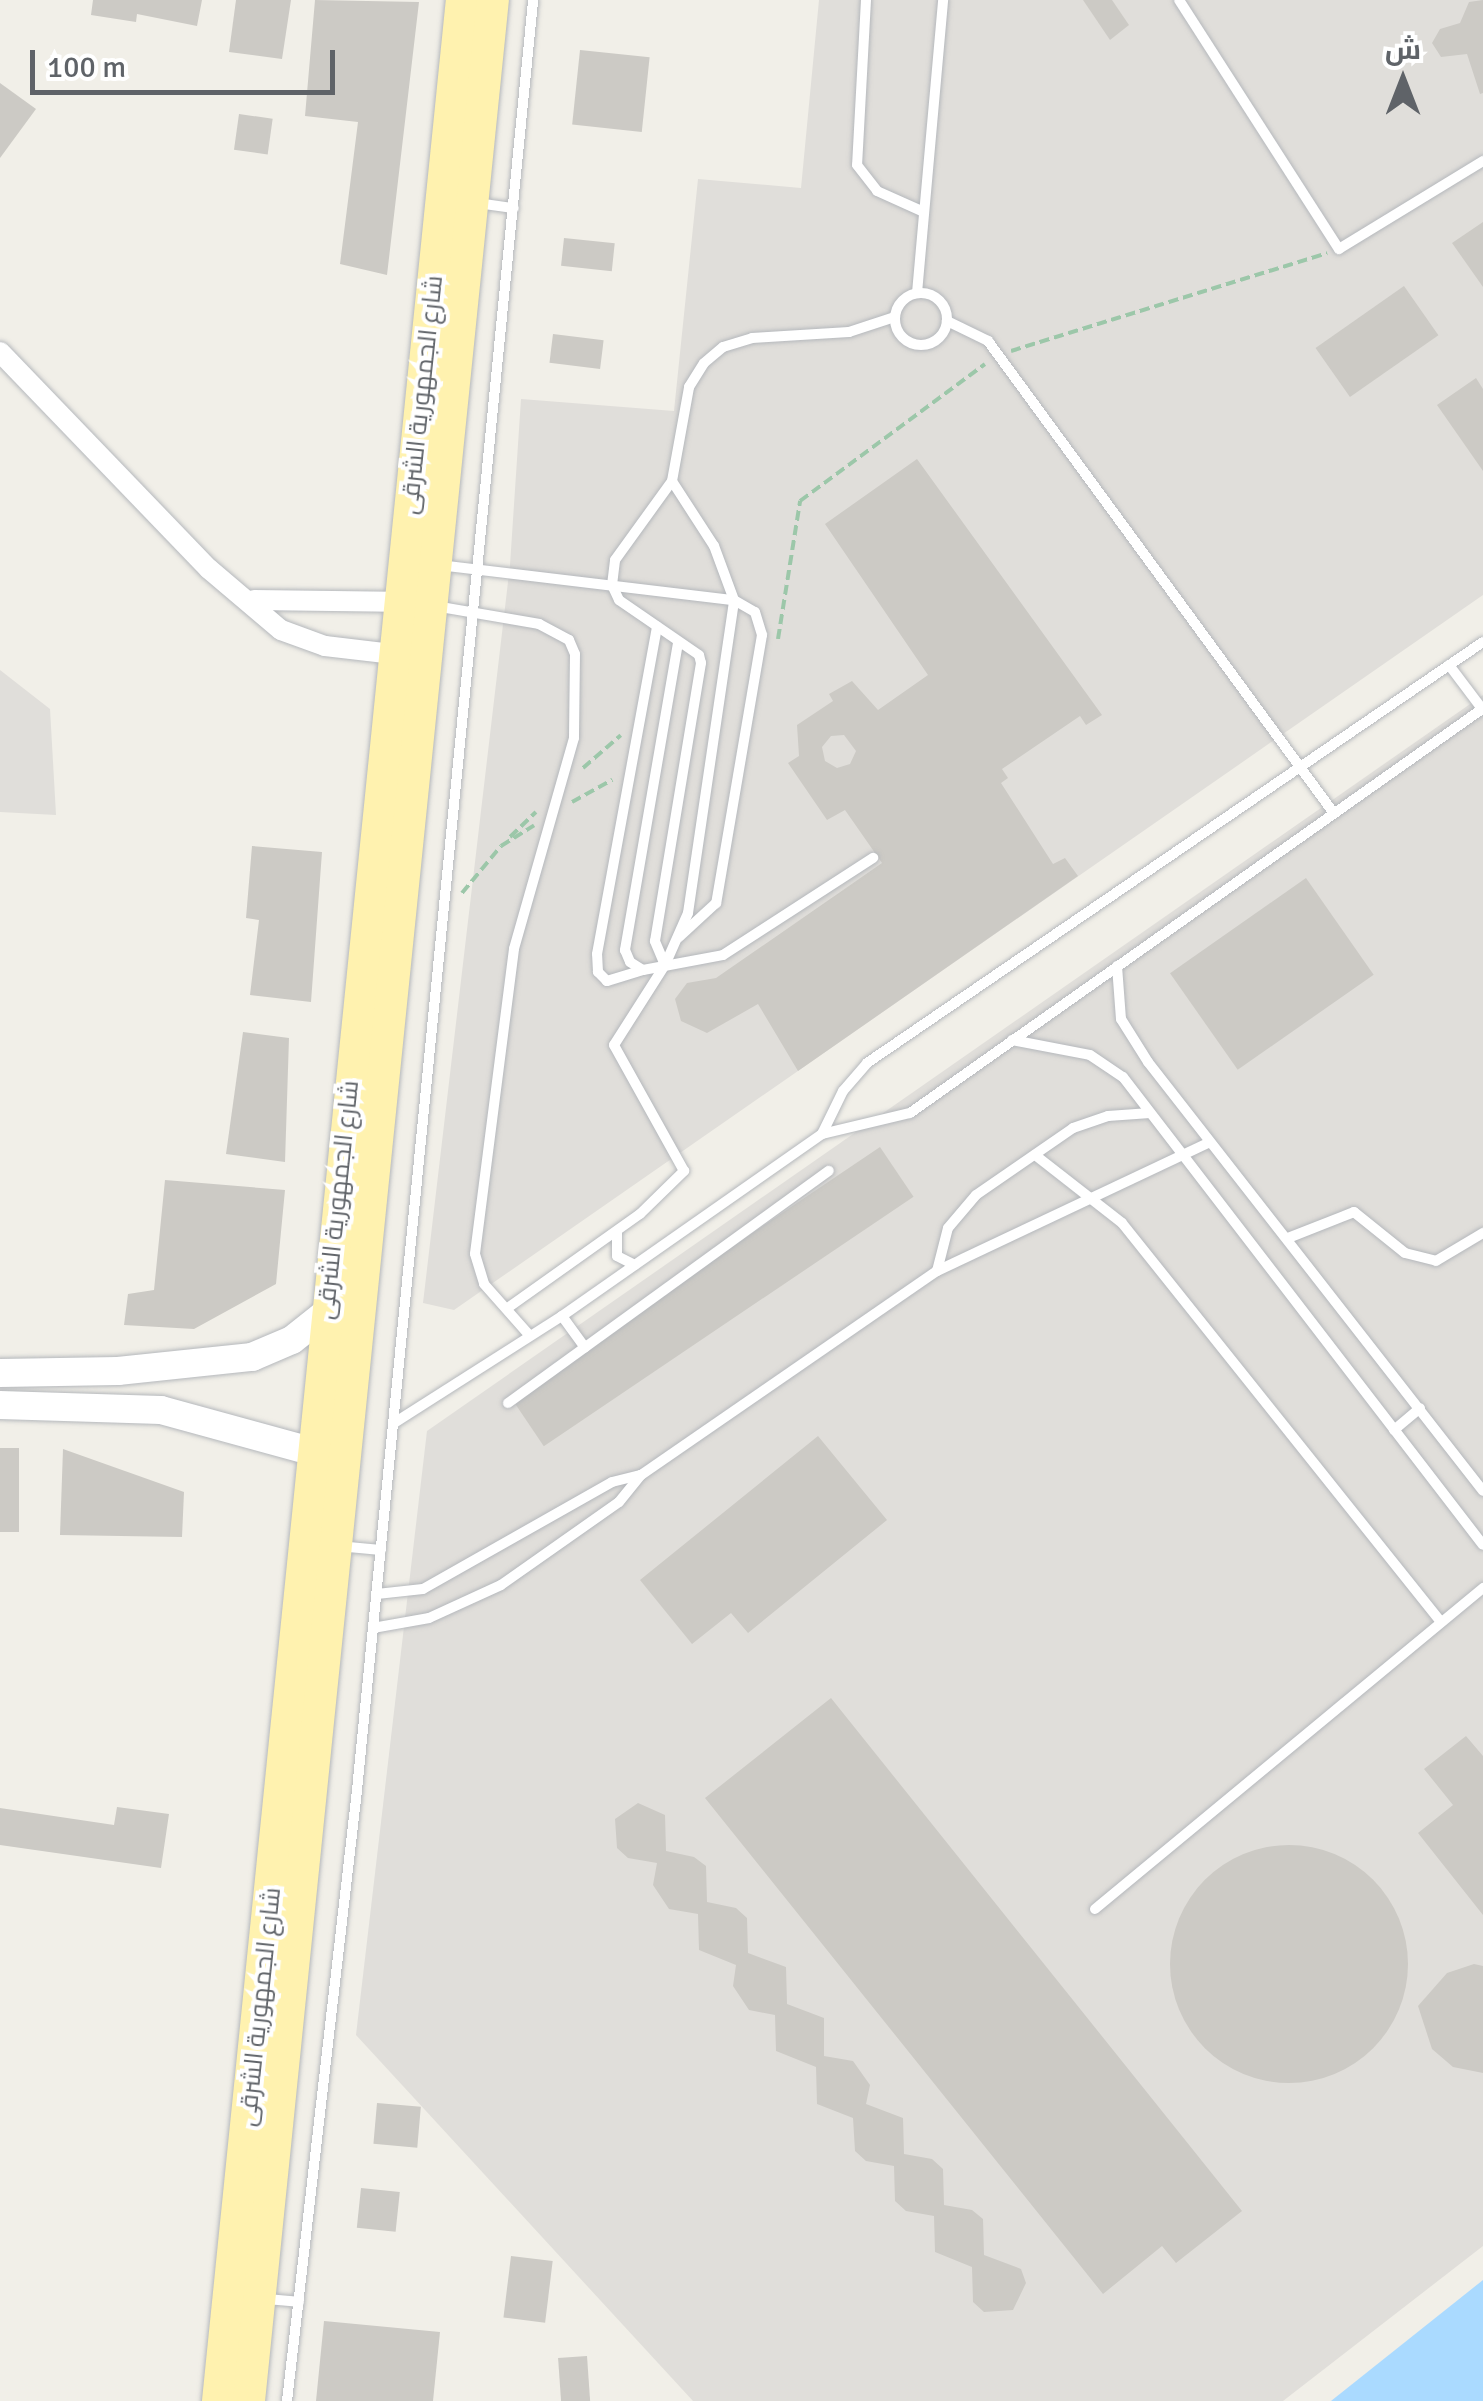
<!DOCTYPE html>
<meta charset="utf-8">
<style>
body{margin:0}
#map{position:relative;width:1483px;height:2401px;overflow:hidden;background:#f1efe8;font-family:Signika,Cairo,sans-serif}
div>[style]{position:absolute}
.industrial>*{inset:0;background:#e0deda}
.water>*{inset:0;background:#aadaff}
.building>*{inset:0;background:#cccac5;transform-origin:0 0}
.round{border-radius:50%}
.path>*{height:4px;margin-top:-2px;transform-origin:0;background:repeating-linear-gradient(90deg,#9cc7a9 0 10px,transparent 0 15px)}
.roads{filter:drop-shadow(0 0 2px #b5b8bc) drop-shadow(0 0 2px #b5b8bc)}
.service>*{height:10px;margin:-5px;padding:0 5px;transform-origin:5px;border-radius:5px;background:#fff}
.service>.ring{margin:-5px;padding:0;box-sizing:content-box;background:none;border:10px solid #fff;border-radius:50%}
.minor>*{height:20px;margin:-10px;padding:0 10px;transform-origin:10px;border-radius:10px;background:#fff}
.secondary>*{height:28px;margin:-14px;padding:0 14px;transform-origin:14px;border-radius:14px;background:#fff}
.primary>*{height:32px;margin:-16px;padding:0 16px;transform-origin:16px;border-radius:16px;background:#fff2af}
span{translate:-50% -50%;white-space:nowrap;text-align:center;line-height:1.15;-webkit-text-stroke:8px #fff;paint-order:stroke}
.street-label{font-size:25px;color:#5f6368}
.north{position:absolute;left:1353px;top:30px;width:100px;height:100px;-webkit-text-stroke:8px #fff;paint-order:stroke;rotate:0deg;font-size:28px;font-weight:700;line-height:40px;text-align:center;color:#5f6368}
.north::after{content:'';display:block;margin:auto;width:35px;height:45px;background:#5f6368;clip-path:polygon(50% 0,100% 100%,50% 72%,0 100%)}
.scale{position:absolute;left:30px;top:50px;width:305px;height:45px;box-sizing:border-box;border:5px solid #5f6368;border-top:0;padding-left:12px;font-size:30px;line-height:35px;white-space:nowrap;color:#5f6368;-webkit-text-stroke:8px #fff;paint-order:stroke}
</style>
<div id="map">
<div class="industrial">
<div style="clip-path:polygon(819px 0,1483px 0,1483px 595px,454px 1310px,423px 1303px,510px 565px,521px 399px,674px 411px,698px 179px,801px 188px)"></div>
<div style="clip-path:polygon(0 670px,50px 709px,56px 815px,0 812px)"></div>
<div style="clip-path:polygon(1483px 695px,1483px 2246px,1283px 2401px,693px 2401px,356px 2035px,427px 1431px)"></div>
</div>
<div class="water">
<div style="clip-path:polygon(1483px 2280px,1483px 2401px,1331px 2401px)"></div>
</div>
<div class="building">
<div style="clip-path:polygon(93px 0,202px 0,197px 26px,137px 14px,136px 22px,91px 15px)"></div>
<div style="clip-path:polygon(236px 0,291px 0,282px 59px,229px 52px)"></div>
<div style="clip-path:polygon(315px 0,419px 2px,387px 275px,340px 264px,358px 122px,305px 116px)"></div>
<div style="clip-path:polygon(1083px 0,1112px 0,1129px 25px,1110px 40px)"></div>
<div style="clip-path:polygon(1483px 0,1483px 93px,1480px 94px,1467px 54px,1441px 57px,1432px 43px,1440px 29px,1460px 23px,1469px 2px)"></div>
<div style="left:580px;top:50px;width:70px;height:75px;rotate:6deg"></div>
<div style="clip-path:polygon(0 83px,36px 109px,0 158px)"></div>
<div style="left:239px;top:114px;width:34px;height:36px;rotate:8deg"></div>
<div style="clip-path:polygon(1483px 222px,1483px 287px,1452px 243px)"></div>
<div style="left:564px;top:238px;width:51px;height:28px;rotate:6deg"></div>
<div style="left:1404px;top:286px;width:60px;height:108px;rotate:55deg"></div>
<div style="left:553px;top:334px;width:51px;height:29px;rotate:7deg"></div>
<div style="clip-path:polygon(1476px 378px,1483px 389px,1483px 471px,1437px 405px)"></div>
<div style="clip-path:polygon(evenodd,917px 459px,1102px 715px,1086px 725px,1080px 716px,1002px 769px,1008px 778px,1001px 783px,1053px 864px,1065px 858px,1078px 876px,798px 1071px,758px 1004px,707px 1033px,681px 1021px,675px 999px,687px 983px,716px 978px,882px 863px,845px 810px,827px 820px,788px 763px,799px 756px,797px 725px,833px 701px,829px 694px,852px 681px,878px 710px,928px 675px,825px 524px,917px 459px,844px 735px,856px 751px,850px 764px,837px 768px,825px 761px,822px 747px,831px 736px,844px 735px)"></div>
<div style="clip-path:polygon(252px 846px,322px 852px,311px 1002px,250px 995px,259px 920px,246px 918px)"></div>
<div style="left:1306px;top:878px;width:118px;height:166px;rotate:55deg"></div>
<div style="clip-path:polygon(243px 1032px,289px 1038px,285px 1162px,226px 1154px)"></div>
<div style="left:880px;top:1147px;width:60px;height:446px;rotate:56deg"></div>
<div style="clip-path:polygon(165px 1180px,285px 1190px,276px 1284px,194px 1329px,124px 1325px,128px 1294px,154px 1290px)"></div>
<div style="clip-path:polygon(818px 1436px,887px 1520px,748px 1633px,731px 1613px,692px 1644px,640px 1580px)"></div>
<div style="left:0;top:1448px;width:19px;height:84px"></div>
<div style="clip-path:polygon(63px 1449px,184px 1492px,182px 1537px,60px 1535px)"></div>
<div style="clip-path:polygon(831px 1698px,1242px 2211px,1176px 2263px,1162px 2246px,1103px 2294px,705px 1798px)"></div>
<div style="clip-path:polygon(1466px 1736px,1483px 1756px,1483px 1915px,1418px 1833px,1453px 1805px,1424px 1769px)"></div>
<div style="clip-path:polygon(638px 1803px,665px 1815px,666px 1851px,694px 1857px,706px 1866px,707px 1902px,736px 1908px,747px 1918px,748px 1953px,786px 1967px,787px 2004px,824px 2018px,824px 2056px,853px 2061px,870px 2085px,866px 2104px,903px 2118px,904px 2154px,932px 2159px,943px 2169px,944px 2205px,972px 2210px,983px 2219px,984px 2255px,1021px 2269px,1026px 2283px,1013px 2310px,984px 2312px,973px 2302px,972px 2267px,935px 2252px,934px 2216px,906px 2211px,895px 2201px,894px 2166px,866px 2161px,855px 2151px,853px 2118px,817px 2104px,816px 2067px,776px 2051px,775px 2015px,749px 2010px,733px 1986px,736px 1965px,699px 1950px,698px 1914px,669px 1909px,653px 1885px,657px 1863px,628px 1858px,617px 1848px,615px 1819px)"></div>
<div style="clip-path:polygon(117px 1807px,169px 1814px,161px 1868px,0 1845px,0 1808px,114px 1825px)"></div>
<div class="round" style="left:1170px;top:1845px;width:238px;height:238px"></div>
<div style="clip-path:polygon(1474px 1964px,1483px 1966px,1483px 2073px,1453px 2067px,1432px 2049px,1418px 2006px,1447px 1973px)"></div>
<div style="left:377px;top:2103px;width:44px;height:41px;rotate:5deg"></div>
<div style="left:361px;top:2188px;width:39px;height:40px;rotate:6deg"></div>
<div style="left:511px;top:2256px;width:42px;height:62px;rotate:7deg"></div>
<div style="clip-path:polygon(324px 2321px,440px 2332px,433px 2401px,316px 2401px)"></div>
<div style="left:587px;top:2356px;width:45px;height:29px;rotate:86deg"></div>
</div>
<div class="path">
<div style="left:1011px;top:351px;width:331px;rotate:-17.2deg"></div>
<div style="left:778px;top:639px;width:140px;rotate:-80.9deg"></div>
<div style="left:800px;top:501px;width:230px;rotate:-36.5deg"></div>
<div style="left:583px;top:768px;width:50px;rotate:-41deg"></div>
<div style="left:572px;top:802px;width:46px;rotate:-28.8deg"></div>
<div style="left:510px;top:837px;width:36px;rotate:-44deg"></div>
<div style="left:462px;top:893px;width:61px;rotate:-50.3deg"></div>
<div style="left:501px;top:846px;width:39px;rotate:-32deg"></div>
</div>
<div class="roads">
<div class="service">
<div style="left:866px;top:0;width:165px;rotate:93.1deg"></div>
<div style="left:857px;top:165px;width:33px;rotate:52deg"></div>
<div style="left:877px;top:191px;width:51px;rotate:24.1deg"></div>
<div style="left:1179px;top:0;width:296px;rotate:57.3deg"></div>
<div style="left:1339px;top:249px;width:169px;rotate:-31.4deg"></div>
<div style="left:477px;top:203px;width:37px;rotate:8deg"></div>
<div style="left:917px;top:293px;width:294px;rotate:-84.9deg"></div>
<div class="ring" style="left:895px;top:293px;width:42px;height:42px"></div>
<div style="left:947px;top:321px;width:46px;rotate:26deg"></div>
<div style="left:988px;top:341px;width:584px;rotate:53.78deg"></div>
<div style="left:439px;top:565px;width:297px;rotate:6.8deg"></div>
<div style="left:734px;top:600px;width:24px;rotate:30deg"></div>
<div style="left:755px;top:612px;width:24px;rotate:73deg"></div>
<div style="left:762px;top:635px;width:272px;rotate:99.7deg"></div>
<div style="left:716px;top:903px;width:50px;rotate:137.4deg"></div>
<div style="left:435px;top:606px;width:106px;rotate:9.8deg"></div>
<div style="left:539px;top:624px;width:34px;rotate:28deg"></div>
<div style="left:569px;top:640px;width:15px;rotate:67deg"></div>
<div style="left:575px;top:654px;width:84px;rotate:90.7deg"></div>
<div style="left:574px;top:738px;width:219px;rotate:105.9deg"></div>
<div style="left:514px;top:949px;width:307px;rotate:97.3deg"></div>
<div style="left:475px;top:1254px;width:31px;rotate:73deg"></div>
<div style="left:484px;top:1284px;width:69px;rotate:48.5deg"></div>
<div style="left:678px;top:643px;width:312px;rotate:99.8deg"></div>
<div style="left:625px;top:950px;width:13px;rotate:67deg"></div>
<div style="left:630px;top:962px;width:15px;rotate:32deg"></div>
<div style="left:643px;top:970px;width:81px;rotate:-10.6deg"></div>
<div style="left:723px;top:955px;width:179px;rotate:-32.9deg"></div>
<div style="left:1449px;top:665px;width:56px;rotate:52.9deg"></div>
<div style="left:665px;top:965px;width:26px;rotate:-113deg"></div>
<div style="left:655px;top:941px;width:282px;rotate:-80.6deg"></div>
<div style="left:701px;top:663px;width:8px;rotate:-104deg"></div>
<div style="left:699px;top:655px;width:97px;rotate:-145.5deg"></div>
<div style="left:619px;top:600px;width:17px;rotate:-115deg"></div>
<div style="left:612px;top:585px;width:25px;rotate:-83deg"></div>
<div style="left:615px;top:560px;width:97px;rotate:-54.2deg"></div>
<div style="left:672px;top:481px;width:96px;rotate:-79.7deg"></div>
<div style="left:689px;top:387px;width:28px;rotate:-58deg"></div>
<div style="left:704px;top:363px;width:25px;rotate:-40deg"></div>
<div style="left:723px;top:347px;width:30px;rotate:-17deg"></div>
<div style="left:752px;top:338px;width:97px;rotate:-3.5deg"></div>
<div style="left:849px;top:332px;width:48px;rotate:-18.1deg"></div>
<div style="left:1117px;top:966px;width:53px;rotate:85.7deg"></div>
<div style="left:1121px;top:1019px;width:51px;rotate:57.9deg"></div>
<div style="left:1148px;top:1062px;width:544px;rotate:52.01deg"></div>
<div style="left:643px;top:970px;width:38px;rotate:163deg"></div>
<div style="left:607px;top:981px;width:13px;rotate:-135deg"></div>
<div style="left:598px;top:972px;width:18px;rotate:-93deg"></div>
<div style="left:597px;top:954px;width:333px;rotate:-79.6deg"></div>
<div style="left:1012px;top:1040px;width:79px;rotate:10.9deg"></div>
<div style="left:1090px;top:1055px;width:40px;rotate:34deg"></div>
<div style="left:1123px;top:1077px;width:590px;rotate:52.43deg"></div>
<div style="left:822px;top:1134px;width:48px;rotate:-64deg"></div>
<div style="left:843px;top:1091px;width:37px;rotate:-49deg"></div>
<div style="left:867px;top:1063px;width:746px;rotate:-34.35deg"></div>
<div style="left:1035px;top:1155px;width:110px;rotate:38deg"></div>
<div style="left:1122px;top:1223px;width:511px;rotate:51.36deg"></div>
<div style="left:617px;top:1232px;width:24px;rotate:90deg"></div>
<div style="left:617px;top:1256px;width:20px;rotate:27deg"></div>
<div style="left:1288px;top:1238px;width:71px;rotate:-21.5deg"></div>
<div style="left:1354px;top:1212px;width:65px;rotate:38.8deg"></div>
<div style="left:1405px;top:1253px;width:32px;rotate:14deg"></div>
<div style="left:1436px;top:1261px;width:55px;rotate:-30.8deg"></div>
<div style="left:937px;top:1271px;width:44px;rotate:-75.7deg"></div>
<div style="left:948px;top:1228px;width:43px;rotate:-49.7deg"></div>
<div style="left:976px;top:1195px;width:118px;rotate:-34.6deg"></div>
<div style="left:1073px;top:1128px;width:37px;rotate:-19deg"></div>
<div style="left:1108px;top:1116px;width:42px;rotate:-4.1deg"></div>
<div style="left:509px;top:1307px;width:161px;rotate:-35.4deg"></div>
<div style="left:640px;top:1214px;width:62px;rotate:-44.3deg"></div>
<div style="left:684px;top:1171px;width:144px;rotate:-119.1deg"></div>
<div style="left:614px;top:1045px;width:95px;rotate:-57.5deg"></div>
<div style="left:665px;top:965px;width:57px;rotate:-66.1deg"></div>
<div style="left:688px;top:913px;width:316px;rotate:-81.6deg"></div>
<div style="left:734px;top:600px;width:58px;rotate:-110.3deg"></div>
<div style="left:714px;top:546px;width:77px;rotate:-122.9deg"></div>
<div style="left:562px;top:1316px;width:39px;rotate:54deg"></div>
<div style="left:508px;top:1403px;width:396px;rotate:-35.9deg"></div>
<div style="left:394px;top:1423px;width:199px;rotate:-32.5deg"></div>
<div style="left:562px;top:1316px;width:317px;rotate:-35deg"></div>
<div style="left:822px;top:1134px;width:90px;rotate:-13.4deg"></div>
<div style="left:910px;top:1113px;width:700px;rotate:-35.23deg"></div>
<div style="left:1394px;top:1430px;width:34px;rotate:-40deg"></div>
<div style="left:338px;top:1546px;width:43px;rotate:5.3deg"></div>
<div style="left:377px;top:1594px;width:46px;rotate:-6.2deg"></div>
<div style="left:423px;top:1589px;width:217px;rotate:-29.5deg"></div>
<div style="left:612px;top:1482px;width:30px;rotate:-14deg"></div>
<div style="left:373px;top:1628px;width:57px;rotate:-10.1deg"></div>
<div style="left:429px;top:1618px;width:79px;rotate:-24.6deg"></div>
<div style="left:501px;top:1585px;width:144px;rotate:-35.1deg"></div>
<div style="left:619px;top:1502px;width:35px;rotate:-51deg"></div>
<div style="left:641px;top:1475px;width:359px;rotate:-34.6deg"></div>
<div style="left:937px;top:1271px;width:300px;rotate:-25.3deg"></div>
<div style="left:1095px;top:1909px;width:504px;rotate:-39.6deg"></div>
<div style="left:266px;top:2299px;width:33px;rotate:5deg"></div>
<div style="left:287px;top:2401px;width:615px;rotate:-83.46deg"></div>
<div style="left:357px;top:1790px;width:1799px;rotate:-84.38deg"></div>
</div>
<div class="minor">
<div style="left:0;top:352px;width:301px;rotate:46.1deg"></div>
<div style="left:209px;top:569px;width:94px;rotate:40.3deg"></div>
<div style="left:281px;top:630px;width:47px;rotate:20deg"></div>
<div style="left:325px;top:646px;width:78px;rotate:6.7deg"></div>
<div style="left:254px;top:600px;width:158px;rotate:0.7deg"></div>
</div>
<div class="secondary">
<div style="left:0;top:1373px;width:118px;rotate:-1deg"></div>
<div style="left:118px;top:1371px;width:135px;rotate:-6deg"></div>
<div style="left:252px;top:1357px;width:43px;rotate:-23deg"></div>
<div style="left:292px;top:1340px;width:43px;rotate:-38.5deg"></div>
<div style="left:326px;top:1313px;width:19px;rotate:-6deg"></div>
<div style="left:0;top:1405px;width:161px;rotate:1.8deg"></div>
<div style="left:161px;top:1410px;width:156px;rotate:15.3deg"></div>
</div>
<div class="primary">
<div style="left:218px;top:2401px;width:2413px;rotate:-84.2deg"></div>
<div style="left:249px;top:2401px;width:2413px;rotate:-84.2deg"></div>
</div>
</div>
<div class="street-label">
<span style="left:422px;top:395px;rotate:-84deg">شارع الجمهورية الشرقى</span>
<span style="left:338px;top:1200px;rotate:-84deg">شارع الجمهورية الشرقى</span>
<span style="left:260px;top:2007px;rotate:-84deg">شارع الجمهورية الشرقى</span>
</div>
<div class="north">ش</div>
<div class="scale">100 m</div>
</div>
